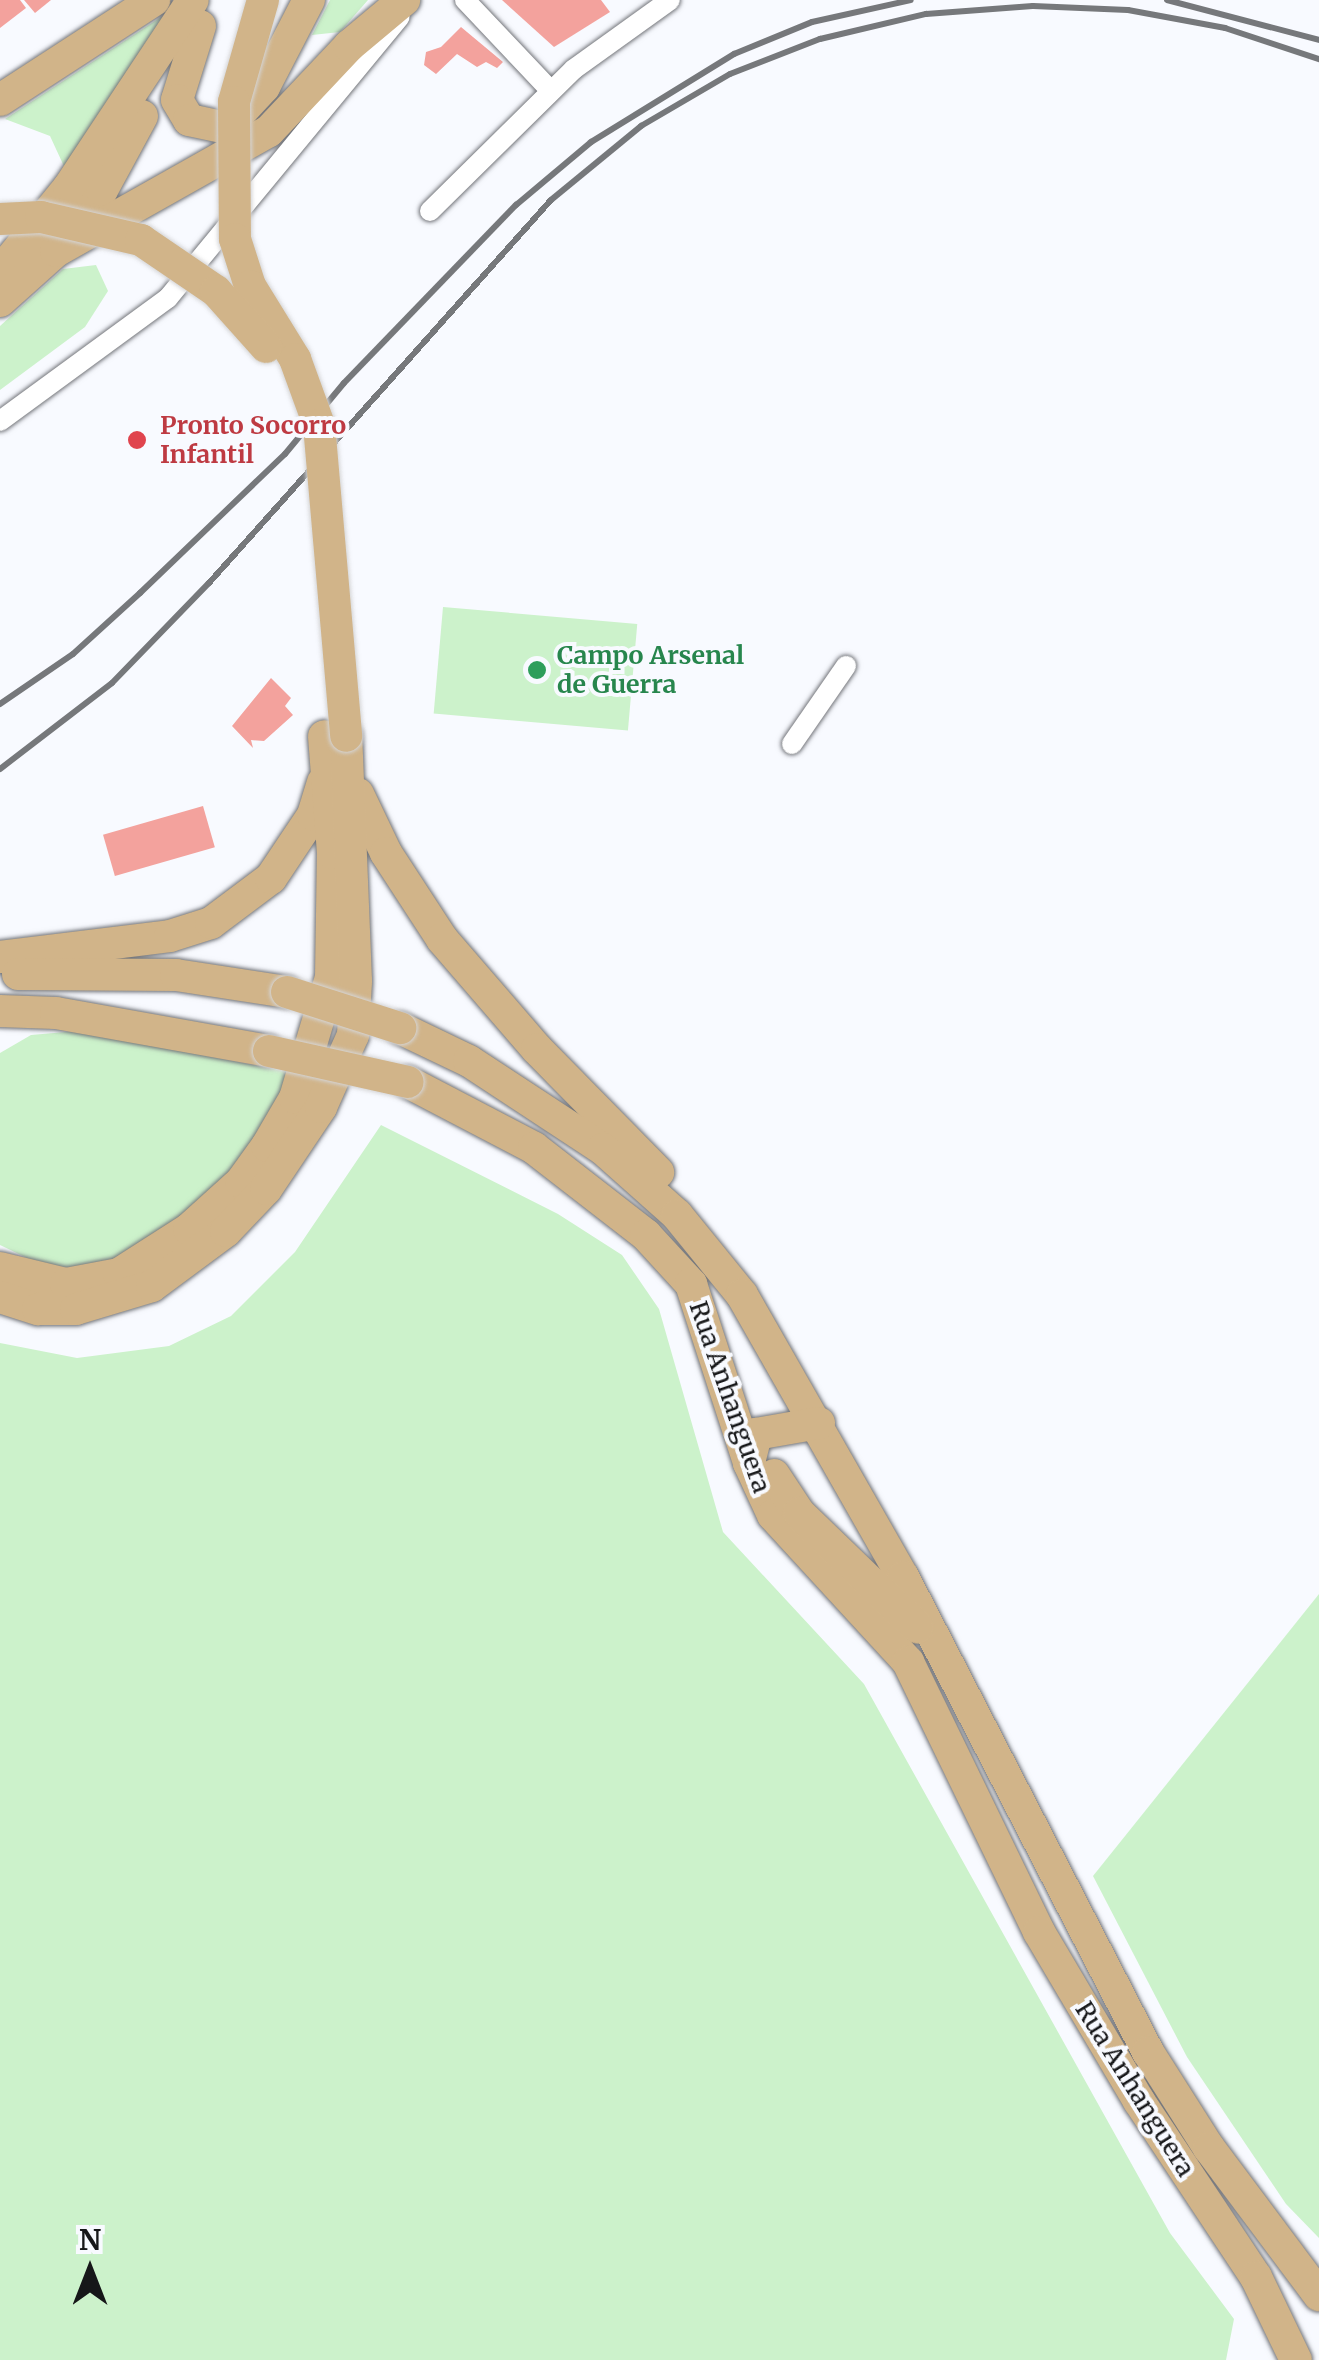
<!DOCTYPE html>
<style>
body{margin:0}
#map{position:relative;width:1319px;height:2360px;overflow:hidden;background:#f8faff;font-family:Merriweather,serif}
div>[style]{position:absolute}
.green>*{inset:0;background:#ccf2cb;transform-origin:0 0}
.building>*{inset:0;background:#f3a29d;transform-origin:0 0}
.roads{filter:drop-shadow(0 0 2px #74767b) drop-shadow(0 0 2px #74767b)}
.street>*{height:20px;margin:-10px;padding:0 10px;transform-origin:10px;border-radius:10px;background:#fff}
.primary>*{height:32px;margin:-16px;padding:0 16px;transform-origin:16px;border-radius:16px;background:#d1b489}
.rail>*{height:6px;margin:-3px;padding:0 3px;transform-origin:3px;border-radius:3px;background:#76787b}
.bridges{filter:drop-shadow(0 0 2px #d5d5d6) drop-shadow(0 0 2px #d5d5d6)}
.primary-bridge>*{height:32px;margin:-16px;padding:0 16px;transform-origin:16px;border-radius:16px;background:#d1b489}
.dots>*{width:28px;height:28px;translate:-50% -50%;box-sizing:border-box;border:5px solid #f8faff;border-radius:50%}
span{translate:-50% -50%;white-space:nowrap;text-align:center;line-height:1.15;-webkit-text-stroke:8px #f8faff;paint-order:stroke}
.health-label{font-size:25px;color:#be3a42;font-weight:700}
.left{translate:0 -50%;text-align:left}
.leisure-label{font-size:25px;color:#27864d;font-weight:700}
.street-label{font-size:25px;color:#161719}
.north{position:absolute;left:40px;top:2220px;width:100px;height:100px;-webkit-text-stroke:8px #f8faff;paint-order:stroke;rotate:0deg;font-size:28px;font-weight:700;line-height:40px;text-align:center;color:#161719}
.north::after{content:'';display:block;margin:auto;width:35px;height:45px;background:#161719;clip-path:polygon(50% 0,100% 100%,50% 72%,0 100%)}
</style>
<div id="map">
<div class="green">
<div style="clip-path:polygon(330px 0,368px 0,340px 32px,312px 35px)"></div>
<div style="clip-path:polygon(181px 4px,68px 175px,50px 136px,5px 119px)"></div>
<div style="clip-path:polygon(96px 265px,108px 291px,85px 327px,0 390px,0 326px,63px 269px)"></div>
<div style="left:443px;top:607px;width:195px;height:107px;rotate:5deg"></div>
<div style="clip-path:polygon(77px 1031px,295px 1073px,287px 1099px,205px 1206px,102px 1269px,50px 1269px,0 1245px,0 1053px,31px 1035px)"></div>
<div style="clip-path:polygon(381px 1125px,558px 1214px,622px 1255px,659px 1309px,723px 1532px,864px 1684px,1170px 2233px,1234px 2319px,1226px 2360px,0 2360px,0 1343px,77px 1358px,169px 1346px,231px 1316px,295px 1252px)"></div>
<div style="clip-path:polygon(1319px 1594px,1319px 2238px,1286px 2204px,1187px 2057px,1093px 1876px)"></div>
</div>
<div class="building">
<div style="clip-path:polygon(0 0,20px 0,26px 8px,0 28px)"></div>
<div style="clip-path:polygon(24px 0,51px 0,35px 13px)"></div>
<div style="clip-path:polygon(502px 0,601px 0,610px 12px,554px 47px)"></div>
<div style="clip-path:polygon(461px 27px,503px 62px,497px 68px,486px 62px,477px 67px,457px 54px,436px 74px,424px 65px,426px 52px,441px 47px)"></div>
<div style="clip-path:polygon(271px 678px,291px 698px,285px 706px,293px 715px,264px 741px,251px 740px,253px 748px,232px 726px)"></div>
<div style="left:203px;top:806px;width:43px;height:104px;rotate:74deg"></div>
</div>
<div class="roads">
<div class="street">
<div style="left:465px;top:0;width:125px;rotate:46.6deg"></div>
<div style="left:430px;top:211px;width:202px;rotate:-44.6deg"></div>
<div style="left:574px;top:69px;width:118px;rotate:-35.7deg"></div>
<div style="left:0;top:421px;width:208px;rotate:-36.2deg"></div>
<div style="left:168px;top:298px;width:364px;rotate:-50.5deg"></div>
<div style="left:792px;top:744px;width:95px;rotate:-55.3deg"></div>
</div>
<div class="primary">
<div style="left:200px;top:26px;width:77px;rotate:107.3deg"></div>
<div style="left:177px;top:100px;width:23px;rotate:59deg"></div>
<div style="left:189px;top:120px;width:38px;rotate:12deg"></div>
<div style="left:226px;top:128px;width:56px;rotate:-47.2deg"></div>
<div style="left:264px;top:87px;width:98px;rotate:-62.7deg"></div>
<div style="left:0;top:100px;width:184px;rotate:-33deg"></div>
<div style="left:62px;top:243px;width:66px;rotate:-53deg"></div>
<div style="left:102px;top:190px;width:84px;rotate:-61.6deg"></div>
<div style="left:0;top:272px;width:109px;rotate:-50.9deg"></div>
<div style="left:69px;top:187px;width:224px;rotate:-56.5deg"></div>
<div style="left:0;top:301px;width:75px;rotate:-41.8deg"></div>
<div style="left:56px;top:251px;width:244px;rotate:-29.4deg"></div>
<div style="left:269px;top:131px;width:117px;rotate:-46.7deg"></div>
<div style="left:349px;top:46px;width:72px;rotate:-39.9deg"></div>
<div style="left:358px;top:794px;width:65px;rotate:64.6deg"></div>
<div style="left:386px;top:853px;width:103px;rotate:56.9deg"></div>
<div style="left:442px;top:939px;width:145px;rotate:49.2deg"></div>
<div style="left:537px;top:1049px;width:173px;rotate:45.5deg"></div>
<div style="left:0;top:957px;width:171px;rotate:-7deg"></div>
<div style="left:170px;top:936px;width:43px;rotate:-17.6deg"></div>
<div style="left:211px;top:923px;width:75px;rotate:-36.9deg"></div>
<div style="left:271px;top:878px;width:76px;rotate:-56.3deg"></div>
<div style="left:313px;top:815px;width:34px;rotate:-73deg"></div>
<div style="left:18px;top:974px;width:158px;rotate:0.4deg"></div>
<div style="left:176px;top:975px;width:112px;rotate:8.7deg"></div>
<div style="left:0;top:1011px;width:56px;rotate:2deg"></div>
<div style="left:56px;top:1013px;width:216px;rotate:10.1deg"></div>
<div style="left:400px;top:1028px;width:76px;rotate:25.6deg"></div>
<div style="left:469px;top:1061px;width:160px;rotate:33.3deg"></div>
<div style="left:603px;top:1149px;width:99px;rotate:41.7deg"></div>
<div style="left:677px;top:1215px;width:103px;rotate:50.9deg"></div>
<div style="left:742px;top:1295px;width:325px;rotate:60.3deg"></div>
<div style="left:903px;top:1577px;width:534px;rotate:62.72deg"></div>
<div style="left:1148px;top:2052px;width:114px;rotate:57.6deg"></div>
<div style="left:1209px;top:2148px;width:184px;rotate:53.2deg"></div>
<div style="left:408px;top:1082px;width:142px;rotate:27.6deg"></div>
<div style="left:534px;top:1148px;width:142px;rotate:37.8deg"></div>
<div style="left:646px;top:1235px;width:67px;rotate:47.4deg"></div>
<div style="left:691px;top:1284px;width:188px;rotate:72deg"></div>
<div style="left:749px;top:1463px;width:57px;rotate:65.2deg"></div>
<div style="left:773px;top:1515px;width:200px;rotate:47.4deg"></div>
<div style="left:908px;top:1662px;width:300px;rotate:64.1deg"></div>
<div style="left:1039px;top:1932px;width:196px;rotate:59.4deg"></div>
<div style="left:1139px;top:2101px;width:211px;rotate:56.4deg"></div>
<div style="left:1256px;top:2277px;width:92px;rotate:64.3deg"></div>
<div style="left:0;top:1268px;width:68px;rotate:13.6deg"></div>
<div style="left:66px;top:1284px;width:54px;rotate:-10.7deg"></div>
<div style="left:119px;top:1274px;width:83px;rotate:-32.7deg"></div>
<div style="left:189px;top:1229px;width:70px;rotate:-42.1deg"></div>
<div style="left:241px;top:1182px;width:44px;rotate:-54.2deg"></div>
<div style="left:267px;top:1146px;width:56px;rotate:-59.7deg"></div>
<div style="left:295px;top:1098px;width:126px;rotate:-73.4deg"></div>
<div style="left:331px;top:977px;width:124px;rotate:-89.1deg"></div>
<div style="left:333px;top:853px;width:117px;rotate:-94.4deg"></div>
<div style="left:0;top:1297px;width:40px;rotate:18deg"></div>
<div style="left:38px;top:1309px;width:38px"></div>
<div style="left:76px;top:1309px;width:79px;rotate:-16.8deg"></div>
<div style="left:152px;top:1286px;width:92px;rotate:-36.6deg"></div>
<div style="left:226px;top:1231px;width:58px;rotate:-46.4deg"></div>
<div style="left:266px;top:1189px;width:99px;rotate:-56.1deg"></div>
<div style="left:321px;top:1107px;width:79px;rotate:-66deg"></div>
<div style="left:353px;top:1035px;width:54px;rotate:-86.8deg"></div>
<div style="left:356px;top:981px;width:245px;rotate:-92.3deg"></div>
<div style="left:749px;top:1463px;width:30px;rotate:-76deg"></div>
<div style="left:756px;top:1434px;width:64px;rotate:-9.9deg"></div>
<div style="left:774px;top:1475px;width:45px;rotate:56.7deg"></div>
<div style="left:799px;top:1513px;width:165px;rotate:44deg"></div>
</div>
</div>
<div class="rail">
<div style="left:1167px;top:0;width:157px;rotate:14.7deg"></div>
<div style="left:0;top:704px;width:88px;rotate:-34.4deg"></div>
<div style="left:73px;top:654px;width:91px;rotate:-42.3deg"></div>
<div style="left:140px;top:593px;width:201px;rotate:-43.8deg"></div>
<div style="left:285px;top:454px;width:92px;rotate:-50.3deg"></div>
<div style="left:344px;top:383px;width:248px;rotate:-46deg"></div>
<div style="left:516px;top:205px;width:98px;rotate:-40deg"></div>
<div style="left:591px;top:142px;width:168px;rotate:-31.6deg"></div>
<div style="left:734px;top:54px;width:84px;rotate:-22.3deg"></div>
<div style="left:812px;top:22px;width:101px;rotate:-12.5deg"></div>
<div style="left:0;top:769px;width:141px;rotate:-37.5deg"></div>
<div style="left:112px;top:683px;width:139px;rotate:-45.9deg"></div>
<div style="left:209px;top:583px;width:513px;rotate:-48.24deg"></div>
<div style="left:551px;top:200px;width:117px;rotate:-39.4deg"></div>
<div style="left:641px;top:126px;width:103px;rotate:-30.3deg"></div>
<div style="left:730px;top:74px;width:97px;rotate:-21.3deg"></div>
<div style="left:820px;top:39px;width:109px;rotate:-13.3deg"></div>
<div style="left:926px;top:14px;width:107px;rotate:-4.3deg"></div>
<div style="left:1033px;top:6px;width:95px;rotate:2.4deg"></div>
<div style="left:1128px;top:10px;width:99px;rotate:10.5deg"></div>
<div style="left:1225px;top:28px;width:99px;rotate:18.3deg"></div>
</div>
<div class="bridges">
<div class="primary-bridge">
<div style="left:263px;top:0;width:106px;rotate:105.9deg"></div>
<div style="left:234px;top:102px;width:137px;rotate:89.6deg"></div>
<div style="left:235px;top:239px;width:49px;rotate:72.3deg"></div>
<div style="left:250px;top:286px;width:86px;rotate:58.3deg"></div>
<div style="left:295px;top:359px;width:70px;rotate:70deg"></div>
<div style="left:319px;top:425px;width:312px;rotate:85deg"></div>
<div style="left:0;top:219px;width:41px;rotate:-2.8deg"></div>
<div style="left:41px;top:217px;width:103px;rotate:13deg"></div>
<div style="left:141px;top:240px;width:91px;rotate:34.2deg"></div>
<div style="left:216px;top:291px;width:75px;rotate:48.2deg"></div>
<div style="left:287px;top:992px;width:119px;rotate:17.7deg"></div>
<div style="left:269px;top:1051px;width:142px;rotate:12.6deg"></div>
</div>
</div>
<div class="dots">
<div style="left:137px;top:440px;background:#e0444e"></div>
<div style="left:537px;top:670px;background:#2e9e5b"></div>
</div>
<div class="health-label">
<span class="left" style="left:160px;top:440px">Pronto Socorro<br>Infantil</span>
</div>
<div class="leisure-label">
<span class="left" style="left:557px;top:670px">Campo Arsenal<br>de Guerra</span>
</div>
<div class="street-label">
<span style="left:730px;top:1397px;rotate:71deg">Rua Anhanguera</span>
<span style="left:1135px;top:2089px;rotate:58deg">Rua Anhanguera</span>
</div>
<div class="north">N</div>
</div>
